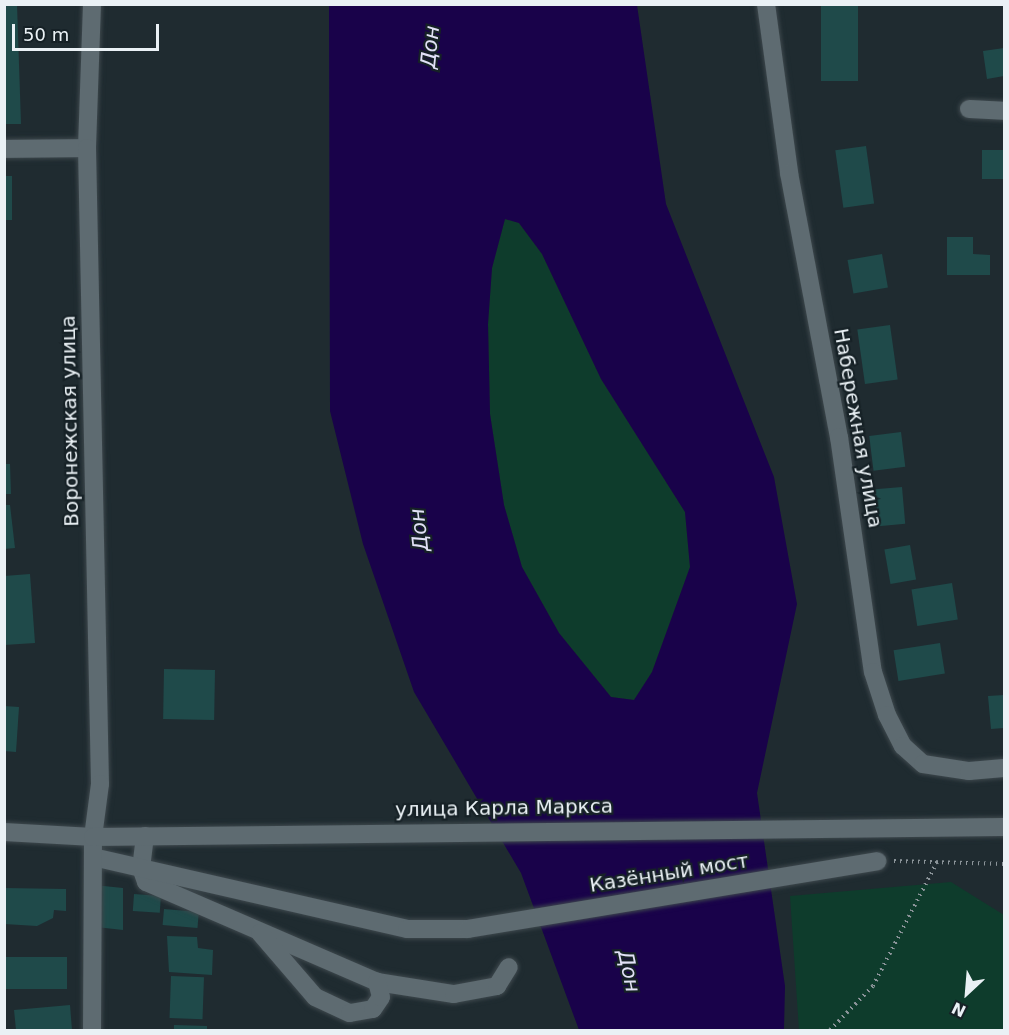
<!DOCTYPE html>
<meta charset="utf-8">
<style>
body{margin:0}
#map{position:relative;width:1009px;height:1035px;overflow:hidden;background:#1f2b30;font-family:"DejaVu Sans",sans-serif}
div>[style]{position:absolute}
.green>*{inset:0;background:#0e3c2c}
.water>*{inset:0;background:#19024a}
.building>*{inset:0;background:#1f4a4a;transform-origin:0 0}
.path>*{height:4px;margin-top:-2px;transform-origin:0;background:repeating-linear-gradient(90deg,#8b9499 0 1.5px,transparent 0 6px)}
.roads{filter:drop-shadow(0 0 2px #3e484d) drop-shadow(0 0 2px #3e484d)}
.street>*{height:18px;margin:-9px;padding:0 9px;transform-origin:9px;border-radius:9px;background:#5e6b71}
.secondary>*{height:18px;margin:-9px;padding:0 9px;transform-origin:9px;border-radius:9px;background:#5e6b71}
span{translate:-50% -50%;white-space:nowrap;text-align:center;line-height:1.15;-webkit-text-stroke:4.5px #162126;paint-order:stroke}
.street-label{font-size:20px;color:#eaf1f5}
.water-label{font-size:21px;color:#e1e1f6;font-style:italic}
.frame{position:absolute;inset:0;border:6px solid #eaf1f5;pointer-events:none}
.north{position:absolute;left:937px;top:963px;width:60px;height:60px;-webkit-text-stroke:4px #162126;paint-order:stroke;rotate:206deg;font-size:16px;font-weight:700;line-height:24px;text-align:center;color:#eaf1f5}
.north::after{content:'';display:block;margin:auto;width:21px;height:27px;background:#eaf1f5;clip-path:polygon(50% 0,100% 100%,50% 72%,0 100%)}
.scale{position:absolute;left:12px;top:24px;width:147px;height:27px;box-sizing:border-box;border:3px solid #eaf1f5;border-top:0;padding-left:8px;font-size:18px;line-height:21px;white-space:nowrap;color:#eaf1f5;-webkit-text-stroke:4px #162126;paint-order:stroke}
</style>
<div id="map">
<div class="green">
<div style="clip-path:polygon(505px 219px,519px 223px,542px 254px,601px 379px,685px 512px,690px 567px,652px 672px,634px 700px,611px 697px,559px 633px,522px 567px,504px 505px,490px 414px,488px 324px,492px 268px)"></div>
<div style="clip-path:polygon(951px 882px,1004px 915px,1004px 1030px,799px 1030px,790px 896px)"></div>
</div>
<div class="water">
<div style="clip-path:polygon(evenodd,329px 5px,637px 5px,666px 204px,774px 477px,797px 604px,757px 793px,785px 986px,784px 1030px,579px 1030px,521px 873px,414px 692px,363px 544px,330px 411px,329px 5px,505px 219px,519px 223px,542px 254px,601px 379px,685px 512px,690px 567px,652px 672px,634px 700px,611px 697px,559px 633px,522px 567px,504px 505px,490px 414px,488px 324px,492px 268px,505px 219px)"></div>
</div>
<div class="building">
<div style="clip-path:polygon(4px 4px,17px 4px,21px 124px,4px 124px)"></div>
<div style="left:821px;top:4px;width:37px;height:77px"></div>
<div style="clip-path:polygon(1004px 48px,1004px 76px,987px 79px,983px 51px)"></div>
<div style="left:866px;top:146px;width:58px;height:31px;rotate:82deg"></div>
<div style="left:982px;top:150px;width:22px;height:29px"></div>
<div style="left:4px;top:176px;width:8px;height:44px"></div>
<div style="clip-path:polygon(947px 237px,973px 237px,973px 254px,990px 255px,990px 275px,947px 275px)"></div>
<div style="left:882px;top:254px;width:34px;height:35px;rotate:80deg"></div>
<div style="left:890px;top:325px;width:55px;height:33px;rotate:82deg"></div>
<div style="left:901px;top:432px;width:35px;height:32px;rotate:83deg"></div>
<div style="clip-path:polygon(4px 464px,10px 464px,11px 494px,4px 494px)"></div>
<div style="left:902px;top:487px;width:37px;height:27px;rotate:85deg"></div>
<div style="clip-path:polygon(4px 505px,10px 505px,15px 548px,4px 549px)"></div>
<div style="left:910px;top:545px;width:35px;height:26px;rotate:80deg"></div>
<div style="clip-path:polygon(30px 574px,35px 643px,4px 645px,4px 576px)"></div>
<div style="left:952px;top:583px;width:37px;height:41px;rotate:81deg"></div>
<div style="left:940px;top:643px;width:31px;height:47px;rotate:81deg"></div>
<div style="left:164px;top:669px;width:51px;height:50px;rotate:1deg"></div>
<div style="clip-path:polygon(1004px 695px,1004px 728px,991px 729px,988px 696px)"></div>
<div style="clip-path:polygon(4px 706px,19px 707px,16px 752px,4px 751px)"></div>
<div style="clip-path:polygon(94px 885px,123px 888px,123px 930px,96px 927px)"></div>
<div style="clip-path:polygon(4px 888px,66px 889px,66px 911px,54px 910px,53px 918px,37px 926px,4px 924px)"></div>
<div style="left:134px;top:894px;width:27px;height:17px;rotate:4deg"></div>
<div style="left:164px;top:909px;width:35px;height:16px;rotate:5deg"></div>
<div style="clip-path:polygon(167px 936px,197px 937px,198px 948px,213px 950px,212px 975px,169px 972px)"></div>
<div style="left:4px;top:957px;width:63px;height:32px"></div>
<div style="left:171px;top:976px;width:33px;height:42px;rotate:2deg"></div>
<div style="clip-path:polygon(70px 1005px,72px 1030px,16px 1030px,14px 1010px)"></div>
<div style="clip-path:polygon(174px 1025px,207px 1026px,207px 1030px,174px 1030px)"></div>
</div>
<div class="path">
<div style="left:894px;top:861px;width:110px;rotate:1.6deg"></div>
<div style="left:830px;top:1030px;width:62px;rotate:-45.7deg"></div>
<div style="left:873px;top:986px;width:142px;rotate:-62.7deg"></div>
</div>
<div class="roads">
<div class="street">
<div style="left:766px;top:4px;width:171px;rotate:82.2deg"></div>
<div style="left:789px;top:173px;width:269px;rotate:79.3deg"></div>
<div style="left:839px;top:437px;width:237px;rotate:81.8deg"></div>
<div style="left:873px;top:672px;width:45px;rotate:72deg"></div>
<div style="left:887px;top:715px;width:35px;rotate:63deg"></div>
<div style="left:903px;top:746px;width:27px;rotate:42deg"></div>
<div style="left:923px;top:764px;width:47px;rotate:8.7deg"></div>
<div style="left:969px;top:771px;width:35px;rotate:-5deg"></div>
<div style="left:969px;top:109px;width:35px;rotate:3deg"></div>
<div style="left:4px;top:149px;width:83px;rotate:-0.7deg"></div>
<div style="left:145px;top:836px;width:32px;rotate:97deg"></div>
<div style="left:141px;top:868px;width:15px;rotate:70deg"></div>
<div style="left:146px;top:882px;width:252px;rotate:23.4deg"></div>
<div style="left:377px;top:982px;width:78px;rotate:8.9deg"></div>
<div style="left:454px;top:994px;width:44px;rotate:-10.5deg"></div>
<div style="left:497px;top:986px;width:22px;rotate:-58deg"></div>
<div style="left:93px;top:857px;width:322px;rotate:12.9deg"></div>
<div style="left:407px;top:929px;width:61px"></div>
<div style="left:468px;top:929px;width:415px;rotate:-9.4deg"></div>
<div style="left:260px;top:933px;width:84px;rotate:49.3deg"></div>
<div style="left:315px;top:997px;width:38px;rotate:25deg"></div>
<div style="left:350px;top:1013px;width:23px;rotate:-10deg"></div>
<div style="left:373px;top:1009px;width:14px;rotate:-56deg"></div>
<div style="left:381px;top:997px;width:16px;rotate:-105deg"></div>
<div style="left:92px;top:1030px;width:185px;rotate:-89.7deg"></div>
</div>
<div class="secondary">
<div style="left:92px;top:4px;width:144px;rotate:92deg"></div>
<div style="left:87px;top:148px;width:636px;rotate:88.83deg"></div>
<div style="left:100px;top:784px;width:53px;rotate:97.5deg"></div>
<div style="left:4px;top:832px;width:89px;rotate:3.2deg"></div>
<div style="left:93px;top:837px;width:911px;rotate:-0.63deg"></div>
</div>
</div>
<div class="street-label">
<span style="left:70px;top:421px;rotate:-91deg">Воронежская улица</span>
<span style="left:858px;top:428px;rotate:80deg">Набережная улица</span>
<span style="left:504px;top:808px;rotate:-1deg">улица Карла Маркса</span>
<span style="left:669px;top:873px;rotate:-9deg">Казённый мост</span>
</div>
<div class="water-label">
<span style="left:430px;top:47px;rotate:-84deg">Дон</span>
<span style="left:419px;top:530px;rotate:-96deg">Дон</span>
<span style="left:629px;top:971px;rotate:78deg">Дон</span>
</div>
<div class="frame"></div>
<div class="north">N</div>
<div class="scale">50 m</div>
</div>
